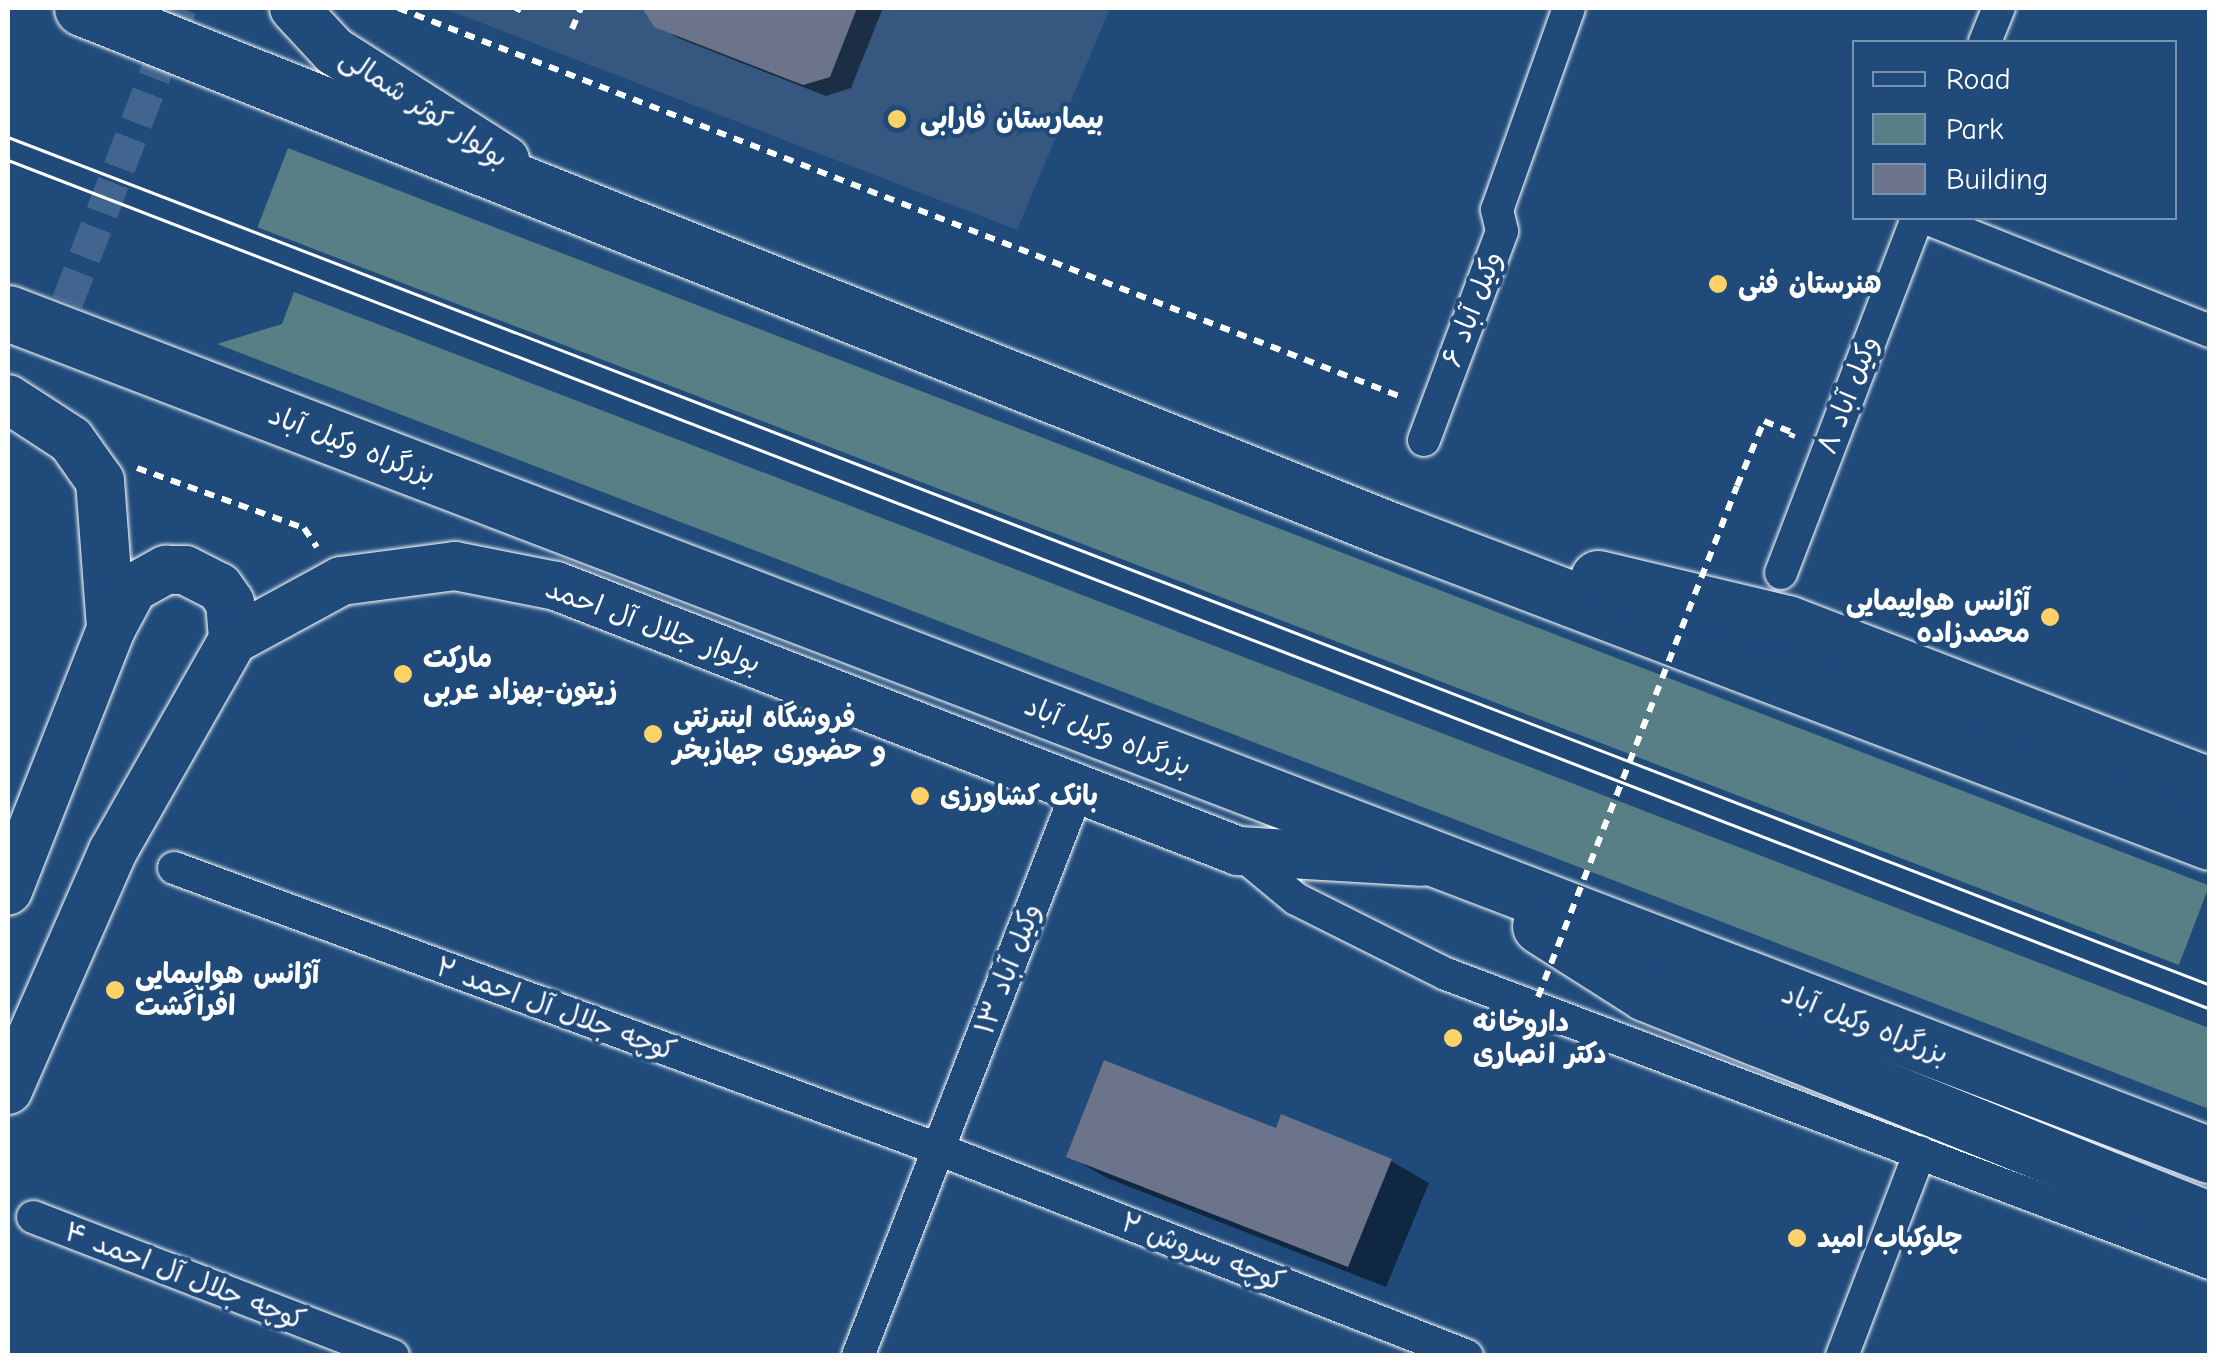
<!DOCTYPE html>
<meta charset="utf-8">
<style>
body{margin:0}
#map{position:relative;width:2217px;height:1363px;overflow:hidden;background:#1f4a7a;font-family:"Comic Neue","Playpen Sans Arabic",sans-serif}
div>[style]{position:absolute}
.built>*{inset:0;background:#36577f}
.green>*{inset:0;background:#587f85;transform-origin:0 0}
.shadow>*{inset:0;background:#0007}
.building>*{inset:0;background:#6b748a}
.street-tunnel>*{height:32px;margin-top:-16px;transform-origin:0;background:repeating-linear-gradient(90deg,#41658e 0 32px,transparent 0 48px)}
.path>*{height:6px;margin-top:-3px;transform-origin:0;background:repeating-linear-gradient(90deg,#fff 0 10px,transparent 0 18px)}
.roads{filter:drop-shadow(0 0 2px #fff) drop-shadow(0 0 2px #fff)}
.street>*{height:32px;margin:-16px;padding:0 16px;transform-origin:16px;border-radius:16px;background:#1f4a7a}
.secondary>*{height:48px;margin:-24px;padding:0 24px;transform-origin:24px;border-radius:24px;background:#1f4a7a}
.highway>*{height:55px;margin:-27.5px;padding:0 27.5px;transform-origin:27.5px;border-radius:27.5px;background:#1f4a7a}
.tram>*{height:2.5px;margin:-1.25px;padding:0 1.25px;transform-origin:1.25px;border-radius:1.25px;background:#fff}
.path-bridge>*{height:6px;margin-top:-3px;transform-origin:0;background:repeating-linear-gradient(90deg,#fff 0 10px,transparent 0 18px)}
.dots>*{width:28px;height:28px;translate:-50% -50%;box-sizing:border-box;border:5px solid #1f4a7a;border-radius:50%}
span{translate:-50% -50%;white-space:nowrap;text-align:center;line-height:1.15;-webkit-text-stroke:8px #1f4a7a;paint-order:stroke}
.street-label{font-size:28px;color:#fff}
.poi-label{font-size:28px;color:#fff;font-weight:700}
.left{translate:0 -50%;text-align:left}
.right{translate:-100% -50%;text-align:right}
.frame{position:absolute;inset:0;border:10px solid #fff;pointer-events:none}
.legend{position:absolute;left:1852px;top:40px;width:325px;height:180px;box-sizing:border-box;background:#1f4a7a;border:2px solid #7992af;margin:0;padding:12px 18px;list-style:none;font-size:30px;color:#fff}
.legend li{display:flex;align-items:center;gap:20px;height:50px}
.legend b{width:50px;border:2px solid #7992af}
</style>
<div id="map">
<div class="built">
<div style="clip-path:polygon(443px 8px,1110px 8px,1017px 230px)"></div>
</div>
<div class="green">
<div style="left:288px;top:148px;width:2058px;height:85px;rotate:21deg"></div>
<div style="clip-path:polygon(294px 292px,2209px 1028px,2209px 1109px,217px 344px,282px 324px)"></div>
</div>
<div class="shadow">
<div style="clip-path:polygon(645px 8px,883px 8px,851px 88px,826px 96px,678px 38px,656px 25px)"></div>
<div style="clip-path:polygon(1277px 1131px,1391px 1161px,1429px 1183px,1386px 1287px,1107px 1178px,1069px 1156px)"></div>
</div>
<div class="building">
<div style="clip-path:polygon(642px 8px,857px 8px,830px 77px,803px 85px,654px 27px)"></div>
<div style="clip-path:polygon(1104px 1060px,1276px 1128px,1281px 1114px,1392px 1159px,1348px 1267px,1066px 1157px)"></div>
</div>
<div class="street-tunnel">
<div style="left:50px;top:347px;width:363px;rotate:-68.9deg"></div>
</div>
<div class="path">
<div style="left:398px;top:8px;width:1079px;rotate:21.19deg"></div>
<div style="left:517px;top:12px;width:4px;rotate:-63deg"></div>
<div style="left:572px;top:29px;width:23px;rotate:-67deg"></div>
<div style="left:137px;top:468px;width:177px;rotate:19.8deg"></div>
<div style="left:304px;top:528px;width:23px;rotate:56deg"></div>
<div style="left:1737px;top:486px;width:70px;rotate:-67.4deg"></div>
<div style="left:1764px;top:421px;width:31px;rotate:22deg"></div>
<div style="left:1793px;top:433px;width:5px;rotate:112deg"></div>
</div>
<div class="roads">
<div class="street">
<div style="left:1985px;top:42px;width:37px;rotate:-68deg"></div>
<div style="left:1926px;top:218px;width:306px;rotate:21.7deg"></div>
<div style="left:1424px;top:440px;width:223px;rotate:-69.5deg"></div>
<div style="left:1502px;top:231px;width:22px;rotate:-103deg"></div>
<div style="left:1497px;top:210px;width:214px;rotate:-70.4deg"></div>
<div style="left:1781px;top:573px;width:380px;rotate:-69deg"></div>
<div style="left:1238px;top:851px;width:75px;rotate:39.6deg"></div>
<div style="left:1296px;top:899px;width:168px;rotate:26.6deg"></div>
<div style="left:1446px;top:974px;width:817px;rotate:20.72deg"></div>
<div style="left:174px;top:868px;width:814px;rotate:20.19deg"></div>
<div style="left:938px;top:1149px;width:568px;rotate:21.37deg"></div>
<div style="left:33px;top:1217px;width:386px;rotate:21.1deg"></div>
<div style="left:858px;top:1356px;width:608px;rotate:-68.79deg"></div>
<div style="left:1842px;top:1356px;width:218px;rotate:-69.1deg"></div>
</div>
<div class="secondary">
<div style="left:294px;top:8px;width:59px;rotate:47.1deg"></div>
<div style="left:334px;top:51px;width:203px;rotate:32.5deg"></div>
<div style="left:8px;top:399px;width:75px;rotate:33.1deg"></div>
<div style="left:71px;top:440px;width:50px;rotate:54.7deg"></div>
<div style="left:100px;top:481px;width:148px;rotate:85.7deg"></div>
<div style="left:111px;top:629px;width:281px;rotate:111.5deg"></div>
<div style="left:111px;top:629px;width:47px;rotate:-61.8deg"></div>
<div style="left:133px;top:588px;width:38px;rotate:-29deg"></div>
<div style="left:166px;top:570px;width:19px"></div>
<div style="left:185px;top:570px;width:38px;rotate:27deg"></div>
<div style="left:219px;top:587px;width:19px;rotate:55deg"></div>
<div style="left:230px;top:603px;width:37px;rotate:85deg"></div>
<div style="left:8px;top:1090px;width:261px;rotate:-66.3deg"></div>
<div style="left:113px;top:851px;width:243px;rotate:-60.4deg"></div>
<div style="left:233px;top:640px;width:123px;rotate:-28.6deg"></div>
<div style="left:341px;top:581px;width:115px;rotate:-7.5deg"></div>
<div style="left:455px;top:566px;width:103px;rotate:11.2deg"></div>
<div style="left:556px;top:586px;width:732px;rotate:21.23deg"></div>
<div style="left:1238px;top:851px;width:184px;rotate:3.4deg"></div>
</div>
<div class="highway">
<div style="left:82px;top:8px;width:1411px;rotate:21.75deg"></div>
<div style="left:1393px;top:531px;width:874px;rotate:20.84deg"></div>
<div style="left:8px;top:313px;width:2357px;rotate:20.93deg"></div>
<div style="left:1598px;top:578px;width:194px;rotate:13.4deg"></div>
<div style="left:1787px;top:623px;width:453px;rotate:21deg"></div>
<div style="left:1540px;top:926px;width:125px;rotate:32.5deg"></div>
<div style="left:1645px;top:993px;width:609px;rotate:21.89deg"></div>
</div>
</div>
<div class="tram">
<div style="left:8px;top:137px;width:2360px;rotate:21.06deg"></div>
<div style="left:8px;top:160px;width:2360px;rotate:21.08deg"></div>
</div>
<div class="path-bridge">
<div style="left:1538px;top:997px;width:548px;rotate:-68.72deg"></div>
</div>
<div class="dots">
<div style="left:897px;top:119px;background:#ffd166"></div>
<div style="left:1718px;top:284px;background:#ffd166"></div>
<div style="left:2050px;top:617px;background:#ffd166"></div>
<div style="left:403px;top:674px;background:#ffd166"></div>
<div style="left:653px;top:734px;background:#ffd166"></div>
<div style="left:920px;top:796px;background:#ffd166"></div>
<div style="left:115px;top:990px;background:#ffd166"></div>
<div style="left:1453px;top:1038px;background:#ffd166"></div>
<div style="left:1797px;top:1238px;background:#ffd166"></div>
</div>
<div class="street-label">
<span style="left:424px;top:108px;rotate:33deg">بولوار کوثر شمالی</span>
<span style="left:1472px;top:309px;rotate:-69deg">۶ وکیل آباد</span>
<span style="left:1848px;top:395px;rotate:-69deg">۸ وکیل آباد</span>
<span style="left:352px;top:445px;rotate:21deg">بزرگراه وکیل آباد</span>
<span style="left:653px;top:626px;rotate:20deg">بولوار جلال آل احمد</span>
<span style="left:1108px;top:736px;rotate:21deg">بزرگراه وکیل آباد</span>
<span style="left:1008px;top:969px;rotate:-69deg">۱۳ وکیل آباد</span>
<span style="left:556px;top:1009px;rotate:20deg">کوچه جلال آل احمد ۲</span>
<span style="left:1865px;top:1024px;rotate:21deg">بزرگراه وکیل آباد</span>
<span style="left:1203px;top:1252px;rotate:21deg">کوچه سروش ۲</span>
<span style="left:185px;top:1276px;rotate:21deg">کوچه جلال آل احمد ۴</span>
</div>
<div class="poi-label">
<span class="left" style="left:920px;top:119px">بیمارستان فارابی</span>
<span class="left" style="left:1738px;top:284px">هنرستان فنی</span>
<span class="right" style="left:2030px;top:617px">آژانس هواپیمایی<br>محمدزاده</span>
<span class="left" style="left:423px;top:674px">مارکت<br>زیتون-بهزاد عربی</span>
<span class="left" style="left:673px;top:734px">فروشگاه اینترنتی<br>و حضوری جهازبخر</span>
<span class="left" style="left:940px;top:796px">بانک کشاورزی</span>
<span class="left" style="left:135px;top:990px">آژانس هواپیمایی<br>افراگشت</span>
<span class="left" style="left:1473px;top:1038px">داروخانه<br>دکتر انصاری</span>
<span class="left" style="left:1817px;top:1238px">چلوکباب امید</span>
</div>
<div class="frame"></div>
<ul class="legend">
<li><b style="height:12px;background:#1f4a7a"></b>Road</li>
<li><b style="height:28px;background:#587f85"></b>Park</li>
<li><b style="height:28px;background:#6b748a"></b>Building</li>
</ul>
</div>
